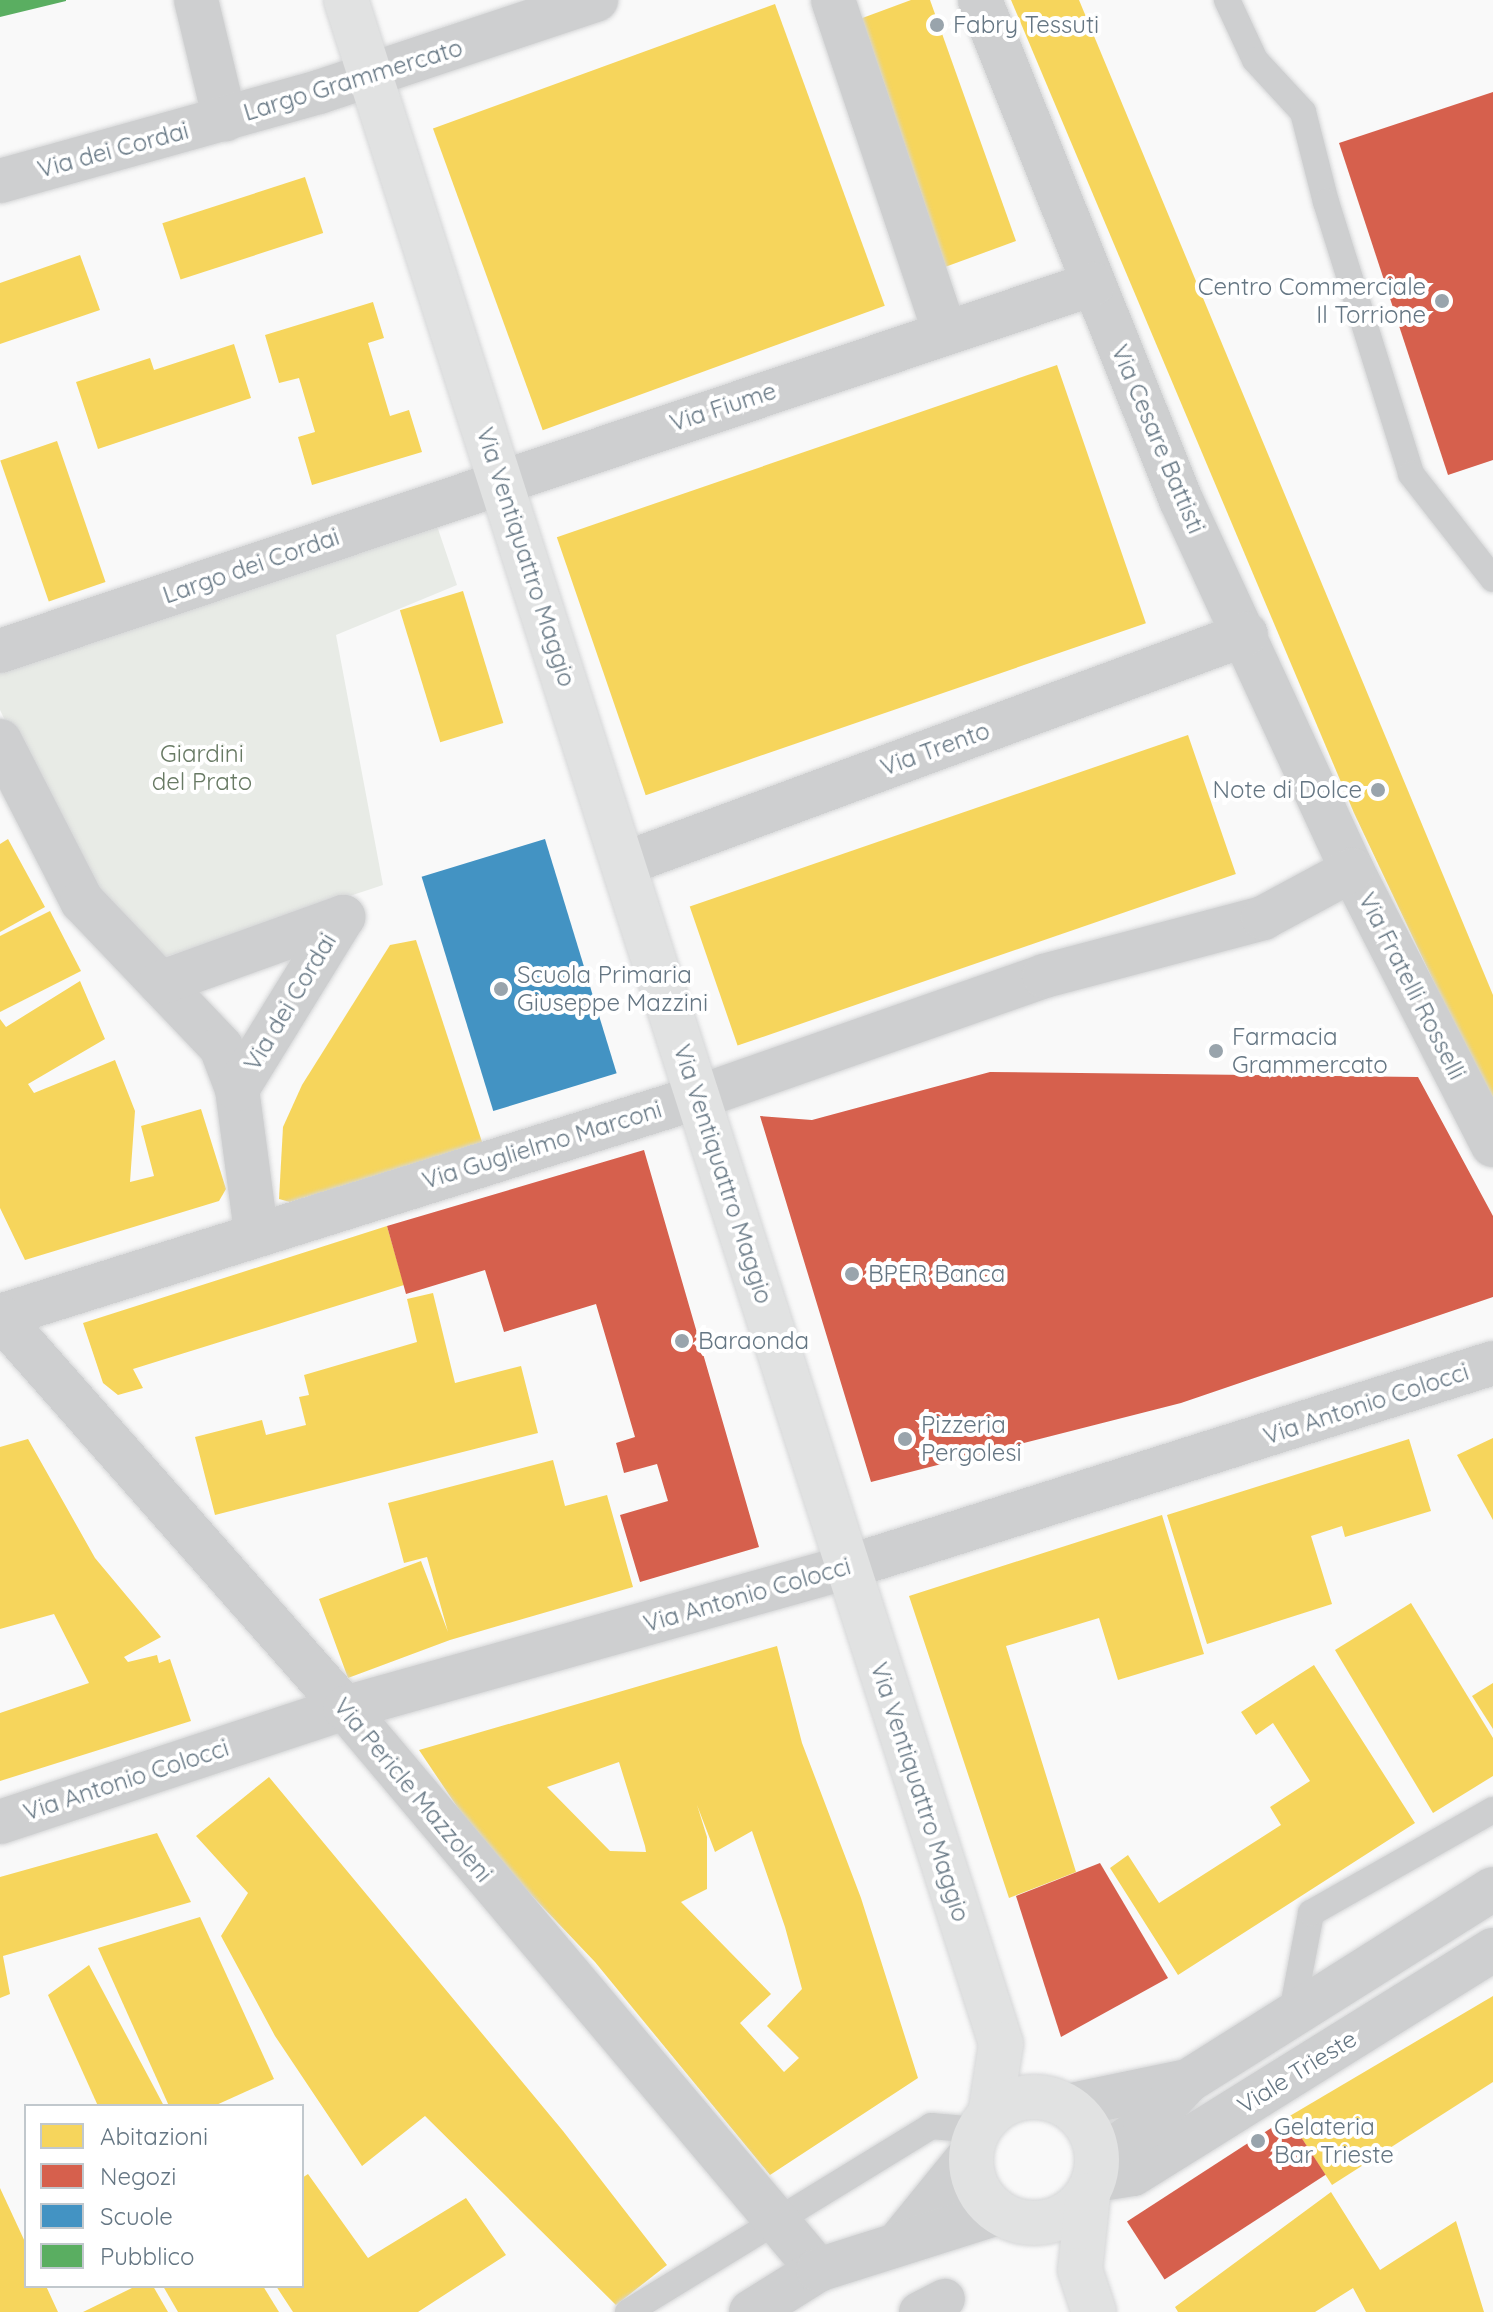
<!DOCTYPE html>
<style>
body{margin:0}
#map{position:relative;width:1493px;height:2312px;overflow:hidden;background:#f9f9f9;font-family:Quicksand,sans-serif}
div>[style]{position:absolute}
.green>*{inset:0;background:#e8ebe6}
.homes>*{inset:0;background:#f6d55c;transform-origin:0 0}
.shops>*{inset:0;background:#d6604d;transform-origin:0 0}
.schools>*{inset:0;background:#4393c3;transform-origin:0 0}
.public>*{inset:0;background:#5aae61}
.roads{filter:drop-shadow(0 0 2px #d5d6d7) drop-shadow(0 0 2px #d5d6d7)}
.service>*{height:26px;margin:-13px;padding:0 13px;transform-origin:13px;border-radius:13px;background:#cecfd0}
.pedestrian>*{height:40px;margin:-20px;padding:0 20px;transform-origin:20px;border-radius:20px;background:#cecfd0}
.minor>*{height:44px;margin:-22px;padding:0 22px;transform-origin:22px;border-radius:22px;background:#cecfd0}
.tertiary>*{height:44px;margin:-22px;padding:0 22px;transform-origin:22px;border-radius:22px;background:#cecfd0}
.secondary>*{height:44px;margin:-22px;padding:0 22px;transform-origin:22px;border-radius:22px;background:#e1e2e2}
.secondary>.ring{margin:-22px;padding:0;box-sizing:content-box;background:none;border:44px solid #e1e2e2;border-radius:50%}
.dots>*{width:22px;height:22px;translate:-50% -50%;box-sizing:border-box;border:4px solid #fff;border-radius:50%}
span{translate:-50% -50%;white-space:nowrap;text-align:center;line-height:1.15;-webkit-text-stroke:8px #fff;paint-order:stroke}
.poi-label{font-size:24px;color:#657683}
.left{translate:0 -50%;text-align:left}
.right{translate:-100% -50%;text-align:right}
.street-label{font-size:24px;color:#657683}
.park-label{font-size:24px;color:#687a64}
.legend{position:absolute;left:24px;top:2104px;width:280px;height:184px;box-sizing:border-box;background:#fff;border:2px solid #c1c8cd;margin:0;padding:10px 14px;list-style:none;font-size:24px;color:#657683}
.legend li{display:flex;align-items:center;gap:16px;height:40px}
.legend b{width:40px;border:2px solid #c1c8cd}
</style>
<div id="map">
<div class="green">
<div style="clip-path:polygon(435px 520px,457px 585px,336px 635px,383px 885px,153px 961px,91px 896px,0 710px,0 667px)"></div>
</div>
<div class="homes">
<div style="clip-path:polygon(911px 0,930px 0,1016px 241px,945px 267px,857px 20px)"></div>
<div style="clip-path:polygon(1011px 0,1079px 0,1493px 995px,1493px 1107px,1354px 813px)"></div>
<div style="left:775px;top:4px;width:321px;height:364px;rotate:70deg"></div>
<div style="left:305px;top:177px;width:59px;height:150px;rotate:72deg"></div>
<div style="clip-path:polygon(80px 255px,100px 310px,0 344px,0 283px)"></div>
<div style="clip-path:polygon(373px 302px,384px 338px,368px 343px,390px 416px,409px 410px,422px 452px,312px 485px,298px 437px,315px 432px,299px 378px,279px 383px,265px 335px)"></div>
<div style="clip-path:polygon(234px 344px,251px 398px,98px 449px,76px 382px,150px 358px,154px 370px)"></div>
<div style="left:1057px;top:365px;width:273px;height:529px;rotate:71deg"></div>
<div style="left:57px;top:441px;width:149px;height:60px;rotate:71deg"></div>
<div style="left:463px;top:591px;width:138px;height:66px;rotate:73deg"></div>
<div style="left:1188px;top:735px;width:147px;height:527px;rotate:71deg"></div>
<div style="clip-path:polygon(8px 839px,45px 907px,0 932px,0 844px)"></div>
<div style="clip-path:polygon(50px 911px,81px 971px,0 1012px,0 936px)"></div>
<div style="clip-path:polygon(416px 940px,483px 1145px,290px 1202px,279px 1199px,283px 1127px,302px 1085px,390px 945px)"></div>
<div style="clip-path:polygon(80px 981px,105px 1039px,28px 1084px,34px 1093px,115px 1060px,135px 1111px,130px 1182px,154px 1176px,141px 1126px,201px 1109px,226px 1189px,219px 1201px,25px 1260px,0 1208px,0 1019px,6px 1027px)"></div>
<div style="clip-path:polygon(387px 1226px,404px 1285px,133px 1369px,143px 1388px,118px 1395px,103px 1383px,83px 1323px)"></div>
<div style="clip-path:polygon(433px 1293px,455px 1383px,521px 1366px,538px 1433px,215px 1515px,195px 1437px,262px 1420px,266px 1435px,306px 1425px,299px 1397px,309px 1395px,304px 1375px,417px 1342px,407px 1299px)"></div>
<div style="clip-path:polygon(1493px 1438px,1493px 1520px,1457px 1455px)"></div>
<div style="clip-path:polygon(28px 1439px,95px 1558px,161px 1637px,124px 1657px,128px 1662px,157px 1655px,159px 1663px,170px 1659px,191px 1721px,0 1781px,0 1713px,89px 1683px,54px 1614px,0 1629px,0 1447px)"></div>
<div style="clip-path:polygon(1409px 1439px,1431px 1511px,1345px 1537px,1342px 1526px,1311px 1536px,1332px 1604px,1207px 1644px,1167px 1515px)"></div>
<div style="clip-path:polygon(553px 1460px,565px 1506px,607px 1495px,633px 1587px,450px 1640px,348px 1678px,319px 1599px,421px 1561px,448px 1632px,427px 1557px,404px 1563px,388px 1503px)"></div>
<div style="clip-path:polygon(1162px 1515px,1204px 1654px,1118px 1680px,1099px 1618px,1006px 1646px,1076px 1872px,1009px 1898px,909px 1596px)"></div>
<div style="clip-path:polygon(1411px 1603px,1493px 1738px,1493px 1776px,1433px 1813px,1335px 1650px)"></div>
<div style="clip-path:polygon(evenodd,777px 1646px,802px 1743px,861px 1898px,918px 2078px,770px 2175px,595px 1962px,480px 1841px,419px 1750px,777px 1646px,619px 1762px,645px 1846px,646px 1852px,610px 1851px,547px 1787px,619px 1762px,777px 1646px,697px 1805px,715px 1852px,752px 1831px,785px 1927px,802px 1989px,767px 2026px,799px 2058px,784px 2072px,740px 2023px,771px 1994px,681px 1902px,707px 1889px,707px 1837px,697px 1805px)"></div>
<div style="clip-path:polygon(1314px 1665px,1415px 1823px,1178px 1975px,1110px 1868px,1128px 1855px,1159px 1903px,1281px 1825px,1270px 1807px,1310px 1781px,1273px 1723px,1256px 1735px,1241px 1712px)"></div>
<div style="clip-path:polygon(1493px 1683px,1493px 1729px,1472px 1696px)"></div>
<div style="clip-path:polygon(269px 1777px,563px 2131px,667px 2265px,616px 2305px,425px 2116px,362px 2166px,275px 2036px,221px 1936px,248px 1893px,196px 1836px)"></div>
<div style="clip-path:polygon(157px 1833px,191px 1902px,3px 1956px,10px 1994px,0 1998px,0 1877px)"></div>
<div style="clip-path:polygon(200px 1917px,274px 2079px,214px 2106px,169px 2106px,98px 1948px)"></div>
<div style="clip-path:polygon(89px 1965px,164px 2106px,98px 2106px,48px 1995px)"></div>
<div style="clip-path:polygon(1493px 1996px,1493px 2082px,1332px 2185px,1288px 2117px)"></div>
<div style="clip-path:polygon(308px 2174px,368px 2258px,466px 2198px,506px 2255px,418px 2312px,293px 2312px,276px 2286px,302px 2286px,302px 2178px)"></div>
<div style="clip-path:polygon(0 2188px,26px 2244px,26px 2286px,46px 2286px,58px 2312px,0 2312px)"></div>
<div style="clip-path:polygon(1331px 2192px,1380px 2270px,1456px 2221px,1484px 2312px,1366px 2312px,1353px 2288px,1315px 2312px,1178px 2312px,1175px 2307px)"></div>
<div style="clip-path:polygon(136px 2286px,153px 2286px,168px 2312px,83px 2312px)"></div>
<div style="clip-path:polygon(163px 2286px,263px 2286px,279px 2312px,178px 2312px)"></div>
</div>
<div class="shops">
<div style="clip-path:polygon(1493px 92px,1493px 460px,1448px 475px,1339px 143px)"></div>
<div style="clip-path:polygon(990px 1072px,1418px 1077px,1493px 1216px,1493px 1297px,1181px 1403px,871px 1482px,760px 1116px,812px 1120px)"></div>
<div style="clip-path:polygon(644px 1150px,759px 1547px,640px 1582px,620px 1515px,668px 1501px,657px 1464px,624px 1473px,616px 1443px,635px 1437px,596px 1304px,504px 1332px,485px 1270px,406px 1294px,387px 1226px)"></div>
<div style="clip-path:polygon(1100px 1863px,1168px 1978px,1061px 2037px,1016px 1896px)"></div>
<div style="left:1288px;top:2117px;width:69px;height:192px;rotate:57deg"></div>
</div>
<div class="schools">
<div style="left:545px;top:839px;width:245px;height:129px;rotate:73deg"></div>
</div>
<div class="public">
<div style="clip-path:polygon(0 0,66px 0,66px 1px,0 17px)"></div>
</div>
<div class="roads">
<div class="service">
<div style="left:1227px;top:0;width:66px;rotate:65deg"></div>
<div style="left:1255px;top:60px;width:71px;rotate:47.3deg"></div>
<div style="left:1303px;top:112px;width:93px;rotate:75.7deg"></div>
<div style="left:1326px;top:202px;width:285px;rotate:72.6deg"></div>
<div style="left:1411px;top:474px;width:133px;rotate:52deg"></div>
<div style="left:1292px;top:2012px;width:101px;rotate:-79.1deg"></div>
<div style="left:1311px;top:1913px;width:209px;rotate:-29.5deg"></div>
<div style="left:628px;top:2312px;width:356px;rotate:-31.5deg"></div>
<div style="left:931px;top:2126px;width:47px;rotate:4.9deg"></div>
</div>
<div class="pedestrian">
<div style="left:919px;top:2312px;width:29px;rotate:-27deg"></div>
</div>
<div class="minor">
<div style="left:196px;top:0;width:123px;rotate:76.4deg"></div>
<div style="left:833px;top:0;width:351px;rotate:71.4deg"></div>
<div style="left:980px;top:0;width:539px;rotate:68.1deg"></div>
<div style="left:1181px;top:500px;width:408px;rotate:65.2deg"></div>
<div style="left:1352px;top:870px;width:309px;rotate:62.9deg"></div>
<div style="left:0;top:181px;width:331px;rotate:-15.6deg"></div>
<div style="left:319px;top:92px;width:292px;rotate:-18.4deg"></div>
<div style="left:0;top:651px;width:1153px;rotate:-18.56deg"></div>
<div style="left:0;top:741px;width:180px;rotate:62.9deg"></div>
<div style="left:82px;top:901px;width:202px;rotate:46.4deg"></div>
<div style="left:221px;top:1047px;width:45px;rotate:69.1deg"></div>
<div style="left:237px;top:1089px;width:143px;rotate:82.4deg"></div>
<div style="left:624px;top:864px;width:663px;rotate:-20.29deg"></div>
<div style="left:160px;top:983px;width:195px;rotate:-19.8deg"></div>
<div style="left:343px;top:917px;width:202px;rotate:121.6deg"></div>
<div style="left:699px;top:1097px;width:366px;rotate:-19.3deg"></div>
<div style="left:1044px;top:976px;width:227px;rotate:-14.8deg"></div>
<div style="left:1263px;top:918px;width:101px;rotate:-28.3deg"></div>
<div style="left:848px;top:1567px;width:676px;rotate:-17.55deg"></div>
<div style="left:0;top:1822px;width:363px;rotate:-18.3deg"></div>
<div style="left:345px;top:1708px;width:735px;rotate:49.91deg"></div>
<div style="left:1095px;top:2180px;width:38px;rotate:-9deg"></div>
<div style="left:1133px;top:2174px;width:424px;rotate:-31.9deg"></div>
</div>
<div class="tertiary">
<div style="left:0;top:1316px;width:733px;rotate:-17.4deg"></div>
<div style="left:0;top:1317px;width:521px;rotate:48.58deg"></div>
<div style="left:345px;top:1708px;width:522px;rotate:-15.66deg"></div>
<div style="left:1067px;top:2106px;width:124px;rotate:-11.7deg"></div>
<div style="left:1098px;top:2159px;width:57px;rotate:-34.2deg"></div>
<div style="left:1145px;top:2127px;width:63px;rotate:-46.9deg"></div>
<div style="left:1188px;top:2081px;width:360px;rotate:-32.2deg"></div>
<div style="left:902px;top:2239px;width:109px;rotate:-50.9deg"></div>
<div style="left:751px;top:2312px;width:79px;rotate:-32.1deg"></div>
<div style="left:818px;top:2270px;width:189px;rotate:-17.6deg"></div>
</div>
<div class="secondary">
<div style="left:346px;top:0;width:2146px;rotate:72.23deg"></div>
<div style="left:1001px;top:2044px;width:72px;rotate:98.8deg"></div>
<div class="ring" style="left:971px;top:2097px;width:82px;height:82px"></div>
<div style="left:1088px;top:2195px;width:75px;rotate:96.1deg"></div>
<div style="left:1080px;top:2270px;width:44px;rotate:71.6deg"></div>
</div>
</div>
<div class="dots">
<div style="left:937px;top:25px;background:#99a4ac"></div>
<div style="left:1442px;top:301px;background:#99a4ac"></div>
<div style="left:1378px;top:790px;background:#99a4ac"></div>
<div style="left:501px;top:989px;background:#99a4ac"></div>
<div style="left:1216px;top:1051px;background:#99a4ac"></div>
<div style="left:852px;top:1274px;background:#99a4ac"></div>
<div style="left:682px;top:1341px;background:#99a4ac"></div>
<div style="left:905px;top:1439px;background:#99a4ac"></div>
<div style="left:1258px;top:2141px;background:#99a4ac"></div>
</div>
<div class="poi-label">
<span class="left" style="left:953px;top:25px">Fabry Tessuti</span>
<span class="right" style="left:1426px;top:301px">Centro Commerciale<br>Il Torrione</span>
<span class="right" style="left:1362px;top:790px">Note di Dolce</span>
<span class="left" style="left:517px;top:989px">Scuola Primaria<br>Giuseppe Mazzini</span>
<span class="left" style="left:1232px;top:1051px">Farmacia<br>Grammercato</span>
<span class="left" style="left:868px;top:1274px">BPER Banca</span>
<span class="left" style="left:698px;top:1341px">Baraonda</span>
<span class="left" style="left:921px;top:1439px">Pizzeria<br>Pergolesi</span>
<span class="left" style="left:1274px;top:2141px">Gelateria<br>Bar Trieste</span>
</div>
<div class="street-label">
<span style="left:353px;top:80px;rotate:-17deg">Largo Grammercato</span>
<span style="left:113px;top:150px;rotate:-15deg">Via dei Cordai</span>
<span style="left:723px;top:407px;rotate:-18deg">Via Fiume</span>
<span style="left:1158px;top:439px;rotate:67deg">Via Cesare Battisti</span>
<span style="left:526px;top:557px;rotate:72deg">Via Ventiquattro Maggio</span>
<span style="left:251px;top:566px;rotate:-19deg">Largo dei Cordai</span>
<span style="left:935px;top:749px;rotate:-20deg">Via Trento</span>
<span style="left:1412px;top:986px;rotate:63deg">Via Fratelli Rosselli</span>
<span style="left:290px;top:1002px;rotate:-59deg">Via dei Cordai</span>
<span style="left:542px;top:1145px;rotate:-17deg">Via Guglielmo Marconi</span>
<span style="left:723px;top:1174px;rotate:72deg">Via Ventiquattro Maggio</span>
<span style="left:1366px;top:1404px;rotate:-18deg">Via Antonio Colocci</span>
<span style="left:747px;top:1595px;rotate:-16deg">Via Antonio Colocci</span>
<span style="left:126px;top:1780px;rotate:-18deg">Via Antonio Colocci</span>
<span style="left:413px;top:1790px;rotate:50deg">Via Pericle Mazzoleni</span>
<span style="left:920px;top:1792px;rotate:72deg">Via Ventiquattro Maggio</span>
<span style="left:1297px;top:2072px;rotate:-32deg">Viale Trieste</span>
</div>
<div class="park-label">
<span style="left:202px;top:768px">Giardini<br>del Prato</span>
</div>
<ul class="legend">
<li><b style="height:22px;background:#f6d55c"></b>Abitazioni</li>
<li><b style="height:22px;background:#d6604d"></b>Negozi</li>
<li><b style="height:22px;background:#4393c3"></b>Scuole</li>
<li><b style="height:22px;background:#5aae61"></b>Pubblico</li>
</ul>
</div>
